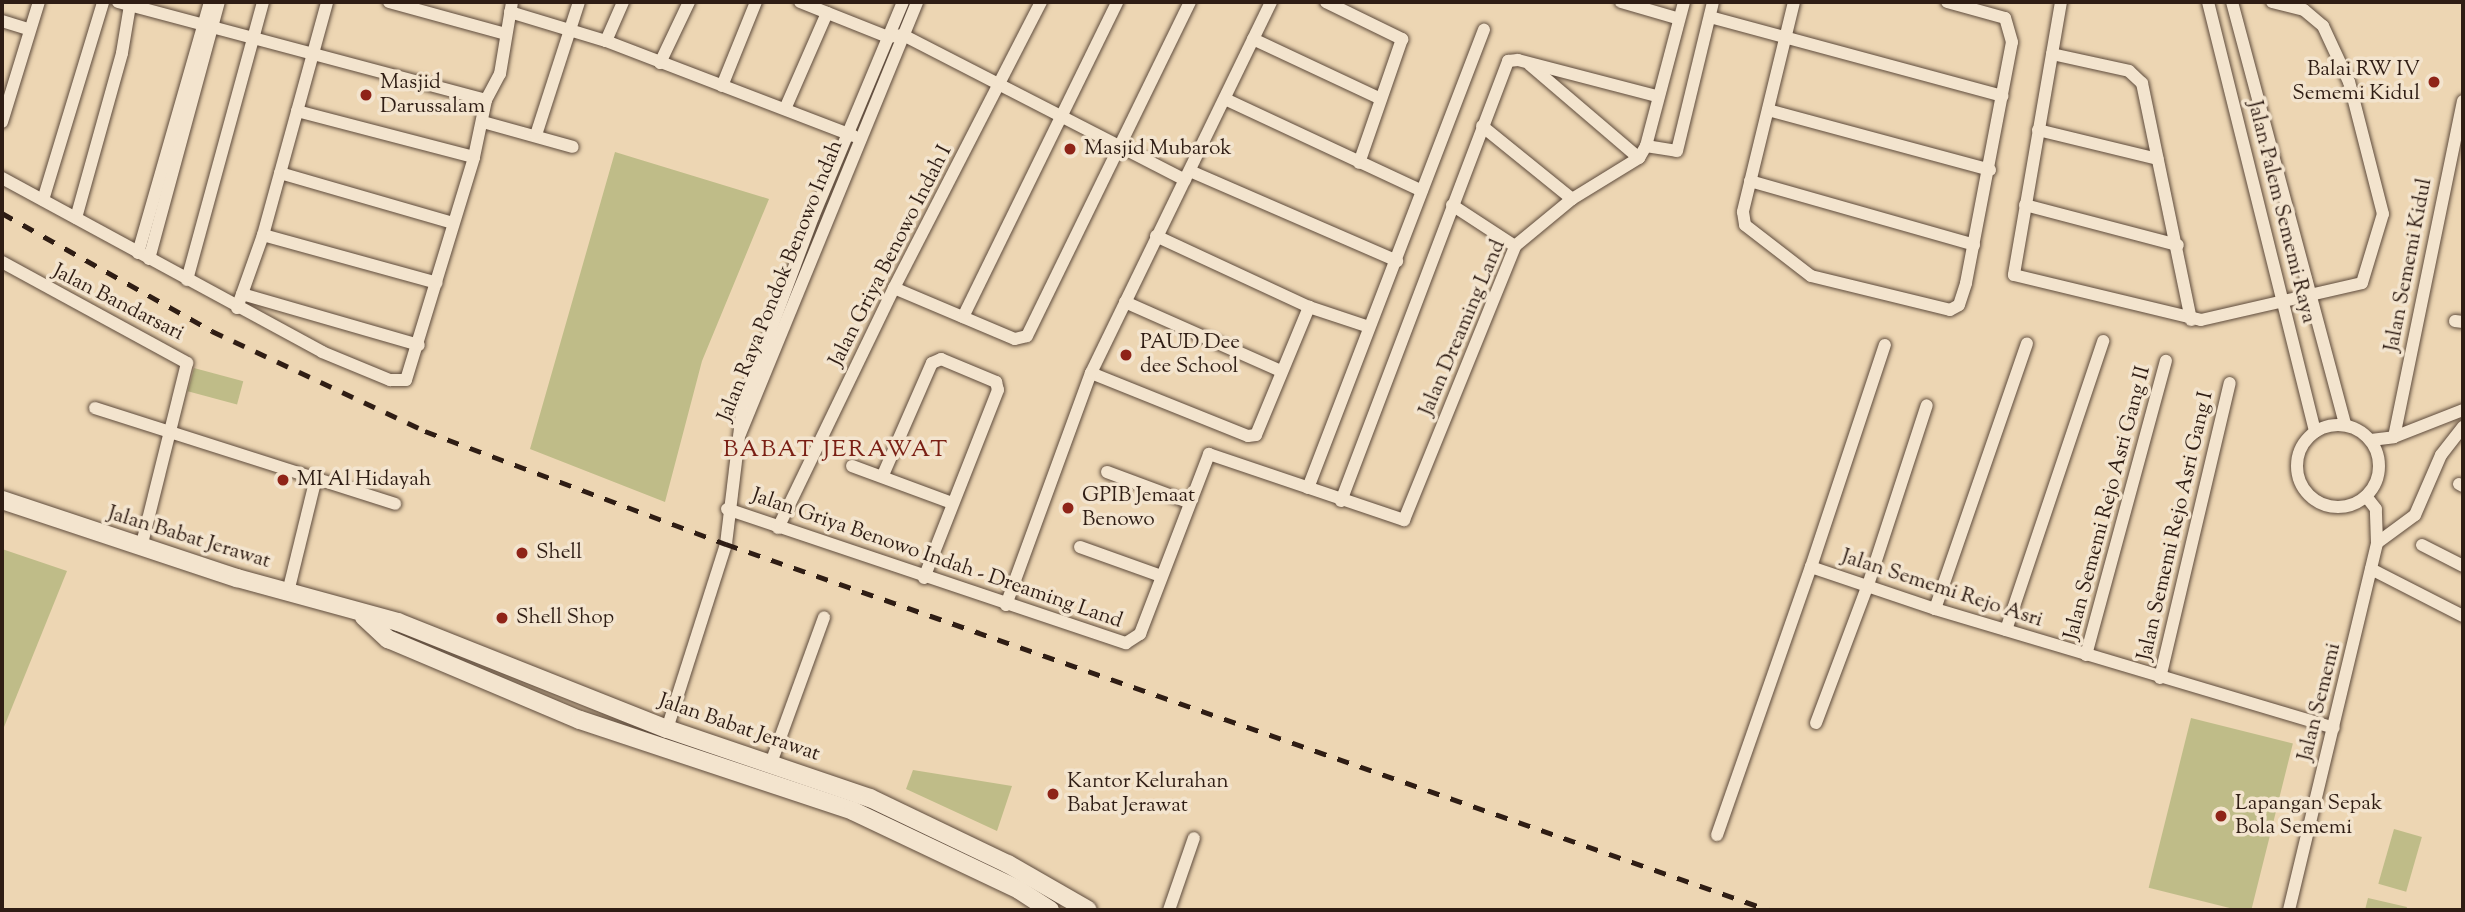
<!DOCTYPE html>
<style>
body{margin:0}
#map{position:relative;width:2465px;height:912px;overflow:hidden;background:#edd6b3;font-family:"Sorts Mill Goudy",serif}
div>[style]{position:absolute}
.green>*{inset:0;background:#bfbc88;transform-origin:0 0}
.roads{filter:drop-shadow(0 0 2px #5e4b3c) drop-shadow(0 0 2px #5e4b3c)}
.street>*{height:12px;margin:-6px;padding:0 6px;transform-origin:6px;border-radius:6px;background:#f3e4ce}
.street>.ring{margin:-6px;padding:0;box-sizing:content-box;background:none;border:12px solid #f3e4ce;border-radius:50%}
.secondary>*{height:18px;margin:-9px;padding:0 9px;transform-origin:9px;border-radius:9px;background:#f3e4ce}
.rail>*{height:4.5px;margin-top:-2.25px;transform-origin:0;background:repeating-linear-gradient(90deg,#2f1d14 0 12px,transparent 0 24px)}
.dots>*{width:19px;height:19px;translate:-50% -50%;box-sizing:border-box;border:4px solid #f3e4ce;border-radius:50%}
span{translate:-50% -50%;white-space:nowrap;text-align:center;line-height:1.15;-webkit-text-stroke:7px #f3e4ce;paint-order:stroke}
.poi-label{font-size:21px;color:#2f1d14}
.right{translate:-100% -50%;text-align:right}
.left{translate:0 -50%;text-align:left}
.street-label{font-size:21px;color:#2f1d14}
.quarter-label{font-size:24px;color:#7a1f14;letter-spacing:2px}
.frame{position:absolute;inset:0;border:4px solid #2f1d14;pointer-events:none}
</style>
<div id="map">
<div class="green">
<div style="clip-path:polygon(615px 152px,769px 199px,702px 361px,665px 502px,530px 449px)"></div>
<div style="left:194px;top:368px;width:51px;height:24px;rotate:15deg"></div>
<div style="clip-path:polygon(2px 549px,67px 571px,2px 732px)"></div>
<div style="left:2191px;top:718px;width:105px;height:175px;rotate:14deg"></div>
<div style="clip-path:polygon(913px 770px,1012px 786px,997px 831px,906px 789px)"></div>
<div style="left:2394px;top:829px;width:29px;height:57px;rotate:16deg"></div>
<div style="clip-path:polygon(2368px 898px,2407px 907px,2406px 910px,2365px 910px)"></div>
</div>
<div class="roads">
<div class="street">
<div style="left:118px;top:2px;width:381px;rotate:14.9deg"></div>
<div style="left:389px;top:2px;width:121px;rotate:15.3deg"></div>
<div style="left:800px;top:2px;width:95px;rotate:21.7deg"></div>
<div style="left:888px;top:37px;width:15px;rotate:-8deg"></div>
<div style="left:903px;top:35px;width:317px;rotate:27.2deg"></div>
<div style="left:1326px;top:2px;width:85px;rotate:26deg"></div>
<div style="left:1402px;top:39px;width:131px;rotate:109.1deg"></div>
<div style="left:1621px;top:2px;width:57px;rotate:16.2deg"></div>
<div style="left:1794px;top:2px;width:216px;rotate:103.7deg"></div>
<div style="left:1743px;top:212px;width:13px;rotate:81deg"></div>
<div style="left:1745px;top:225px;width:83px;rotate:37.7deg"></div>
<div style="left:1811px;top:276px;width:143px;rotate:13.7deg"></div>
<div style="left:1950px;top:310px;width:10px;rotate:-29deg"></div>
<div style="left:1959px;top:305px;width:23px;rotate:-72deg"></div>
<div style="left:1966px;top:283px;width:245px;rotate:-79.2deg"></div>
<div style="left:2012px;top:42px;width:25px;rotate:-106deg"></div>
<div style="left:2005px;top:18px;width:60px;rotate:-164.6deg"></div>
<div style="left:2061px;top:2px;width:277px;rotate:99.8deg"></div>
<div style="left:2014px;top:275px;width:192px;rotate:13.5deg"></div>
<div style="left:2201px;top:320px;width:165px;rotate:-12.9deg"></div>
<div style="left:2362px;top:283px;width:72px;rotate:-73.1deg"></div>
<div style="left:2383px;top:214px;width:136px;rotate:-104.4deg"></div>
<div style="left:2349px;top:82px;width:62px;rotate:-114.9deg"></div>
<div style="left:2323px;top:26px;width:25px;rotate:-140deg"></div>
<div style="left:2304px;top:10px;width:33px;rotate:-166deg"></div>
<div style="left:2208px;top:2px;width:443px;rotate:76deg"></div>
<div style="left:2232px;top:2px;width:438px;rotate:75deg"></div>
<div style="left:510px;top:12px;width:100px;rotate:16.8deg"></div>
<div style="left:606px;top:41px;width:265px;rotate:21deg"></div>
<div style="left:1710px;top:17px;width:303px;rotate:15.1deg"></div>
<div style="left:2px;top:21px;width:27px;rotate:17deg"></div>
<div style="left:1253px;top:39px;width:141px;rotate:25.1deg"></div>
<div style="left:606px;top:41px;width:43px;rotate:-66.4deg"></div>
<div style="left:2052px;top:54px;width:79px;rotate:12.4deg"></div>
<div style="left:2129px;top:71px;width:18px;rotate:43deg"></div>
<div style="left:2142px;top:83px;width:242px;rotate:78.3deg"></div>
<div style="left:660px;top:63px;width:68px;rotate:-64.6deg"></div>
<div style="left:1530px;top:65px;width:143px;rotate:40.5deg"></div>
<div style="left:722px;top:86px;width:91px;rotate:-68deg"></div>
<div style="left:1225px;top:99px;width:217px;rotate:25deg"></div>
<div style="left:785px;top:109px;width:105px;rotate:-66.4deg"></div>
<div style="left:1768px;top:110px;width:230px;rotate:15.1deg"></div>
<div style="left:297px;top:111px;width:183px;rotate:14.6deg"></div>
<div style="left:2px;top:122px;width:126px;rotate:-72.9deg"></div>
<div style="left:483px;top:122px;width:93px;rotate:15.5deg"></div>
<div style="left:1482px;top:126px;width:116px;rotate:39deg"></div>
<div style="left:2038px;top:130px;width:123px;rotate:13.6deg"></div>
<div style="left:536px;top:135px;width:140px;rotate:-72.1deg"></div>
<div style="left:1646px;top:146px;width:31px;rotate:9deg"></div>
<div style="left:1677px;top:151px;width:153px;rotate:-76.4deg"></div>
<div style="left:1190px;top:171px;width:226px;rotate:23.5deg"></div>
<div style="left:280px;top:173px;width:180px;rotate:16.1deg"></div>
<div style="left:2px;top:178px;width:364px;rotate:28.5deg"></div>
<div style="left:322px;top:352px;width:74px;rotate:22.4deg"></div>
<div style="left:390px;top:380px;width:16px"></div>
<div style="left:406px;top:380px;width:233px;rotate:-73deg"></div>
<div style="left:474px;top:157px;width:58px;rotate:-78.1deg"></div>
<div style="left:486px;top:100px;width:30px;rotate:-62deg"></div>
<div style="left:500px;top:74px;width:73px;rotate:-80.5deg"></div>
<div style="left:1750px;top:181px;width:233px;rotate:15.9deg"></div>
<div style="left:43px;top:200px;width:207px;rotate:-73.1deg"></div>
<div style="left:1452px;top:205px;width:75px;rotate:33.1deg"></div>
<div style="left:2025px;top:205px;width:158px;rotate:14.7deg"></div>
<div style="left:76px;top:218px;width:171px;rotate:-74.4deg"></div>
<div style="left:122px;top:53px;width:49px;rotate:-80.5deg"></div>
<div style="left:263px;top:235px;width:180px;rotate:15.4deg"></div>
<div style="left:1156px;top:236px;width:169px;rotate:24.9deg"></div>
<div style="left:1309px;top:307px;width:63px;rotate:18.4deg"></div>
<div style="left:138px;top:253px;width:261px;rotate:-74deg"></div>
<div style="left:149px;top:259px;width:266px;rotate:-74.8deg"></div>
<div style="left:2px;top:262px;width:211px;rotate:28.6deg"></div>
<div style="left:187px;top:363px;width:190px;rotate:104deg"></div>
<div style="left:187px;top:280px;width:288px;rotate:-74.7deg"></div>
<div style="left:894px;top:288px;width:131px;rotate:22.9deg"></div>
<div style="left:1015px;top:339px;width:12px;rotate:-14deg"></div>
<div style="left:1027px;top:336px;width:372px;rotate:-64deg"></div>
<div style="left:242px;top:294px;width:184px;rotate:16.1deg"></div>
<div style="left:1125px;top:302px;width:171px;rotate:23.9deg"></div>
<div style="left:237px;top:308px;width:77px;rotate:-70.4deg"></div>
<div style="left:263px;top:235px;width:242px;rotate:-74.6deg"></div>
<div style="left:963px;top:317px;width:351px;rotate:-63.9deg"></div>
<div style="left:2455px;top:321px;width:8px;rotate:7deg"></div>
<div style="left:1091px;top:373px;width:169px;rotate:21.9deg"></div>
<div style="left:1248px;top:436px;width:8px;rotate:-7deg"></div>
<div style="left:1256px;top:435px;width:139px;rotate:-67.5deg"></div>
<div style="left:95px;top:408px;width:315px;rotate:17.7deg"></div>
<div class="ring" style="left:2297px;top:425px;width:70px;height:70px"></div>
<div style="left:740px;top:434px;width:467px;rotate:-67.7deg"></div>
<div style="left:2394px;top:437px;width:343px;rotate:-78.4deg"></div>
<div style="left:2371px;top:440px;width:23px;rotate:-7deg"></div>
<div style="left:2394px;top:437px;width:74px;rotate:-21.4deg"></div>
<div style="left:852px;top:466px;width:107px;rotate:20.3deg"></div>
<div style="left:1107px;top:472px;width:86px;rotate:20.3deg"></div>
<div style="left:883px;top:475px;width:122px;rotate:-66.4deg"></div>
<div style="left:932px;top:363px;width:10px;rotate:-24deg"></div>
<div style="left:941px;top:359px;width:60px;rotate:22.7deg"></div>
<div style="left:996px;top:382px;width:8px;rotate:76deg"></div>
<div style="left:998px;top:390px;width:202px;rotate:111.5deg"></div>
<div style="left:2459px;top:484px;width:4px;rotate:27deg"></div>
<div style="left:1308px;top:488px;width:491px;rotate:-69deg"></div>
<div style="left:1341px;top:501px;width:471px;rotate:-69.2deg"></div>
<div style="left:1508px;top:61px;width:10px;rotate:-6deg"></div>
<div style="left:1518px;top:60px;width:143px;rotate:14.6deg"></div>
<div style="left:727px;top:509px;width:421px;rotate:18.6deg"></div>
<div style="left:1126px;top:643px;width:17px;rotate:-33deg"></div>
<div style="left:1140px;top:634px;width:193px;rotate:-69deg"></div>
<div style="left:1209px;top:454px;width:206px;rotate:18.7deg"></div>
<div style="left:1404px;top:520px;width:296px;rotate:-67.9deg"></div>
<div style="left:1515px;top:246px;width:74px;rotate:-39.5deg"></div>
<div style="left:1572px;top:199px;width:79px;rotate:-31.5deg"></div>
<div style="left:1639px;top:158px;width:14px;rotate:-60deg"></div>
<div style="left:1646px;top:146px;width:149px;rotate:-75.2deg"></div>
<div style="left:778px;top:528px;width:267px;rotate:-64.2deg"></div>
<div style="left:894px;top:288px;width:322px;rotate:-62.8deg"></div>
<div style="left:2377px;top:543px;width:47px;rotate:-36.4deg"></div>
<div style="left:2415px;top:515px;width:65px;rotate:-66.6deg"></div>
<div style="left:2441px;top:455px;width:36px;rotate:-52deg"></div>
<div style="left:2422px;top:545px;width:46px;rotate:27.1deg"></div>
<div style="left:1080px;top:547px;width:86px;rotate:19.7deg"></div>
<div style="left:1811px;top:567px;width:234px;rotate:-71.6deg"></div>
<div style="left:2371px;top:569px;width:103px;rotate:27.1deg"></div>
<div style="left:288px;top:592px;width:117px;rotate:-76.2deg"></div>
<div style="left:1006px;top:605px;width:247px;rotate:-69.9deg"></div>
<div style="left:1091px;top:373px;width:412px;rotate:-64.1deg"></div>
<div style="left:1935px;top:609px;width:281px;rotate:-70.9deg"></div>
<div style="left:2006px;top:630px;width:305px;rotate:-71.4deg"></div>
<div style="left:2086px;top:655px;width:305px;rotate:-74.8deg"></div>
<div style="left:2160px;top:678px;width:303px;rotate:-76.7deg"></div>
<div style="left:1816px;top:723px;width:147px;rotate:-69.4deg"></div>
<div style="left:1868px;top:585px;width:189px;rotate:-71.9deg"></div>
<div style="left:667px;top:729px;width:194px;rotate:-72.3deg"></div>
<div style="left:726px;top:544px;width:141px;rotate:-83.1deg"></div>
<div style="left:743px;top:404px;width:200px;rotate:-69.5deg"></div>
<div style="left:813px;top:217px;width:233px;rotate:-67.3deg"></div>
<div style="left:771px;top:763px;width:155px;rotate:-70deg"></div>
<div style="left:1717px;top:835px;width:284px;rotate:-70.7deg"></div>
<div style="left:1811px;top:567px;width:131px;rotate:18.7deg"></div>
<div style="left:1935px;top:609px;width:416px;rotate:16.6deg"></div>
<div style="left:1169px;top:910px;width:76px;rotate:-70.9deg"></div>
<div style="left:2289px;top:910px;width:377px;rotate:-76.5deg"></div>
<div style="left:2377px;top:543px;width:34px;rotate:-92deg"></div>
<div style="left:2376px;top:509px;width:16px;rotate:-128deg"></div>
</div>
<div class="secondary">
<div style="left:2px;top:500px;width:248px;rotate:18.4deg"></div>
<div style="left:237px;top:578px;width:167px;rotate:15.3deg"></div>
<div style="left:398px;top:622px;width:289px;rotate:21.7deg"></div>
<div style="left:667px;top:729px;width:214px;rotate:18.8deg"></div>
<div style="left:870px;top:798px;width:153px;rotate:25.6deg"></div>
<div style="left:1008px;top:864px;width:92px;rotate:29.9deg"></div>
<div style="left:364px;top:617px;width:33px;rotate:43deg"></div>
<div style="left:388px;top:639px;width:208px;rotate:22.9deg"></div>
<div style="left:580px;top:720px;width:288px;rotate:18.4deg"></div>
<div style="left:853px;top:811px;width:184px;rotate:25.4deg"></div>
<div style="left:1019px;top:890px;width:37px;rotate:33deg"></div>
</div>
</div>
<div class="rail">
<div style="left:2px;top:213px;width:241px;rotate:29.3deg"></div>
<div style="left:212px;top:331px;width:235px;rotate:25.1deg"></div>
<div style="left:425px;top:431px;width:322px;rotate:20.6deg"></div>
<div style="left:726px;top:544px;width:1105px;rotate:19.34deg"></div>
</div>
<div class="dots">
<div style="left:2434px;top:82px;background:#8f2418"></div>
<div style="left:366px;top:95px;background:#8f2418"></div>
<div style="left:1070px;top:149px;background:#8f2418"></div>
<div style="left:1126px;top:355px;background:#8f2418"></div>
<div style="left:283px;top:480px;background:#8f2418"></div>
<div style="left:1068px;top:508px;background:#8f2418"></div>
<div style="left:522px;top:553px;background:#8f2418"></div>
<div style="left:502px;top:618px;background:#8f2418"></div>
<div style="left:1053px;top:794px;background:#8f2418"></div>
<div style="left:2221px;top:816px;background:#8f2418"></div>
</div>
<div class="poi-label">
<span class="right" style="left:2420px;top:82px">Balai RW IV<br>Sememi Kidul</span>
<span class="left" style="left:380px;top:95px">Masjid<br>Darussalam</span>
<span class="left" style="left:1084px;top:149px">Masjid Mubarok</span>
<span class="left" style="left:1140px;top:355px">PAUD Dee<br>dee School</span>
<span class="left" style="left:297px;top:480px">MI Al Hidayah</span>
<span class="left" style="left:1082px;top:508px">GPIB Jemaat<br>Benowo</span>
<span class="left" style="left:536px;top:553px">Shell</span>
<span class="left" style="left:516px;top:618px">Shell Shop</span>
<span class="left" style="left:1067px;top:794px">Kantor Kelurahan<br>Babat Jerawat</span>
<span class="left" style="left:2235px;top:816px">Lapangan Sepak<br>Bola Sememi</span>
</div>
<div class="street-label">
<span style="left:2281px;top:212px;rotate:76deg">Jalan Palem Sememi Raya</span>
<span style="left:891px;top:256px;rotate:-63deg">Jalan Griya Benowo Indah I</span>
<span style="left:2409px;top:265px;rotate:-79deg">Jalan Sememi Kidul</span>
<span style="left:781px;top:281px;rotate:-68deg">Jalan Raya Pondok Benowo Indah</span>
<span style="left:118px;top:303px;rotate:27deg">Jalan Bandarsari</span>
<span style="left:1463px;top:328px;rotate:-67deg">Jalan Dreaming Land</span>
<span style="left:2108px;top:503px;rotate:-75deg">Jalan Sememi Rejo Asri Gang II</span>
<span style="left:2176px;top:526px;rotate:-77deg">Jalan Sememi Rejo Asri Gang I</span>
<span style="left:189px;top:538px;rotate:17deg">Jalan Babat Jerawat</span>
<span style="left:937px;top:559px;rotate:19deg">Jalan Griya Benowo Indah - Dreaming Land</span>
<span style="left:1942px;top:589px;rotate:18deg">Jalan Sememi Rejo Asri</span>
<span style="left:2320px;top:702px;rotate:-76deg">Jalan Sememi</span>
<span style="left:739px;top:728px;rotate:19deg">Jalan Babat Jerawat</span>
</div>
<div class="quarter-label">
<span style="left:836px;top:451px">BABAT JERAWAT</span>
</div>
<div class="frame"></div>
</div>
